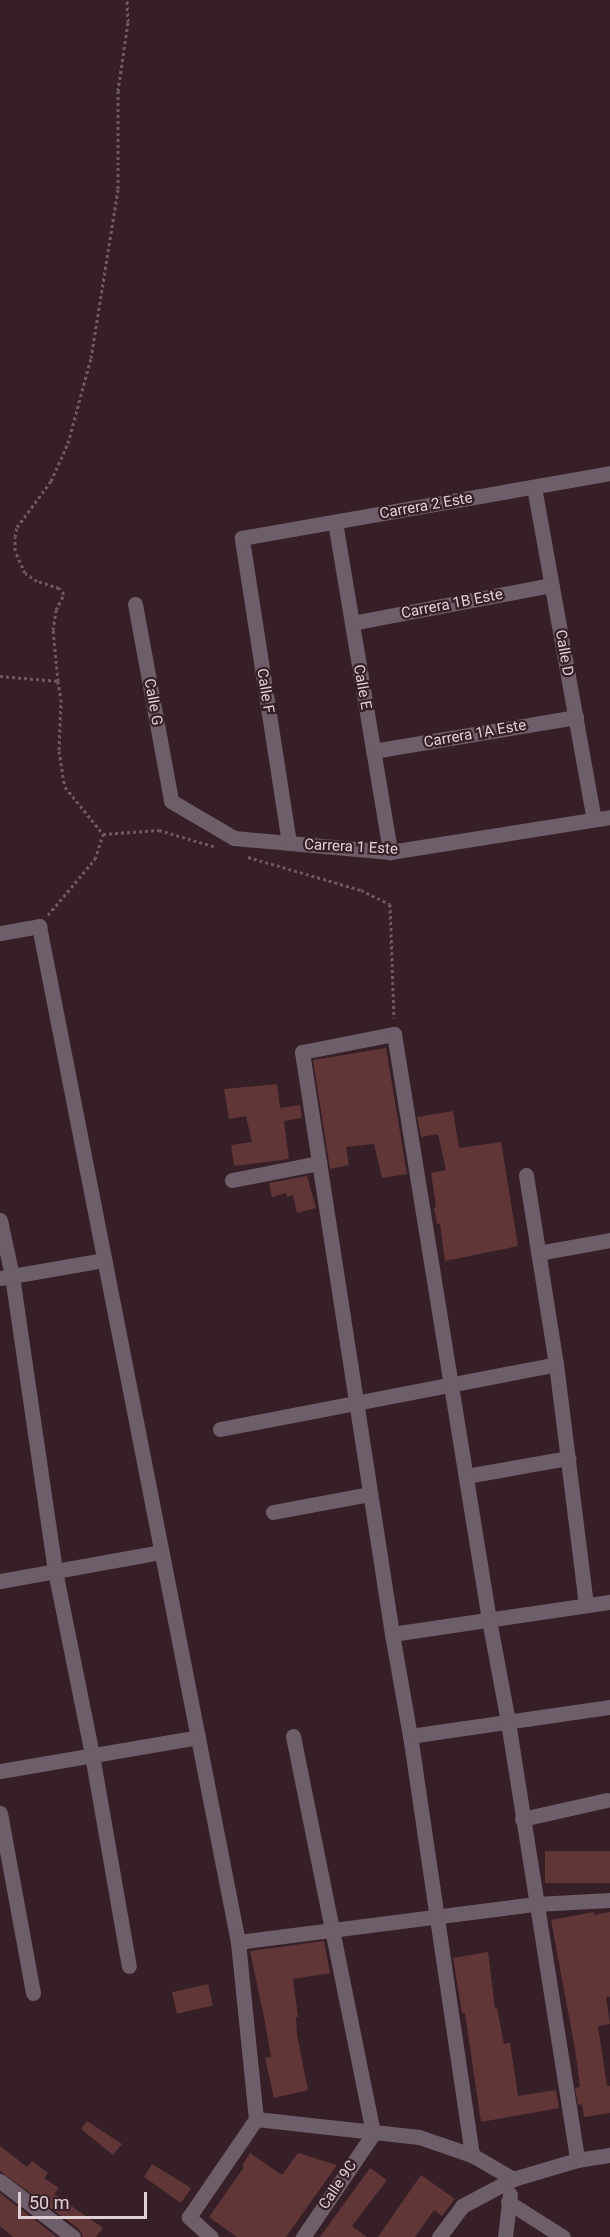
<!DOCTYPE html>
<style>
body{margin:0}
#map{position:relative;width:610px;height:2237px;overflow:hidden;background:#361f27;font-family:Roboto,sans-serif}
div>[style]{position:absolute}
.building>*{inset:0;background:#603736;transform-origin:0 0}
.path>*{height:3px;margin-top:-1.5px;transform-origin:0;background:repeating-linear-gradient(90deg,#6f5a61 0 3px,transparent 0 6px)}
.minor>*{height:15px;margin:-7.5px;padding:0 7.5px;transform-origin:7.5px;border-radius:7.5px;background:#6d5e69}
span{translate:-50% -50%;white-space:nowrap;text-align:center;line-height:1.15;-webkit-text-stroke:4.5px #361f27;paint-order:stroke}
.street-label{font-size:15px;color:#e0cfd4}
.scale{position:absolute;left:18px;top:2192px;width:129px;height:27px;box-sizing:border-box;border:3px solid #e0cfd4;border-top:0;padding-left:8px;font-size:18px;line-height:21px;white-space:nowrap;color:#e0cfd4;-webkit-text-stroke:4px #361f27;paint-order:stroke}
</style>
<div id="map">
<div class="building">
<div style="clip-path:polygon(386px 1048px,407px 1174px,382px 1178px,374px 1144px,346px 1147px,349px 1165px,330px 1169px,313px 1060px)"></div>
<div style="clip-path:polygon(277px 1084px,280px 1108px,300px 1105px,302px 1118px,284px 1121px,289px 1159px,234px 1166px,231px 1145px,252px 1142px,246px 1116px,229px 1119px,224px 1089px)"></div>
<div style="clip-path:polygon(453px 1111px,459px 1148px,501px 1142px,518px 1246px,445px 1261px,440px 1224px,437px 1224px,434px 1208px,436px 1207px,431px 1173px,446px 1170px,438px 1134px,421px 1137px,417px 1117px)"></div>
<div style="clip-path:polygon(307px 1176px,316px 1208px,297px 1213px,293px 1195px,287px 1197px,286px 1193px,272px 1197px,269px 1183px)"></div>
<div style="left:610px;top:1851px;width:32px;height:65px;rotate:90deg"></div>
<div style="clip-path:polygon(594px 1912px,594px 1915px,610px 1912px,610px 1997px,606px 1997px,610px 2024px,598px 2026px,607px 2086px,610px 2086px,610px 2113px,584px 2117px,582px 2104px,578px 2105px,575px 2088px,580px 2087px,575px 2049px,551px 1920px)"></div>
<div style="clip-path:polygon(324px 1941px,330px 1973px,293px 1979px,298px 2017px,296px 2017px,297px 2035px,308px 2090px,274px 2098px,265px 2058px,271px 2057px,265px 2022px,250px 1951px)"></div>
<div style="clip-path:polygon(488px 1952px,495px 2008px,497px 2008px,504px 2044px,510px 2043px,518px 2096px,556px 2090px,559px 2108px,481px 2122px,465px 2013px,462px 2013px,453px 1958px)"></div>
<div style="left:208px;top:1984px;width:22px;height:37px;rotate:77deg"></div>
<div style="clip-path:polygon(87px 2121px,122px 2144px,113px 2155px,81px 2129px)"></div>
<div style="clip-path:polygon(0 2146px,27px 2167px,32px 2161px,48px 2173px,44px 2178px,59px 2188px,54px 2194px,103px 2228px,96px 2237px,83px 2237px,79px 2229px,0 2171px)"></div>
<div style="clip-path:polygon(250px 2153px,282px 2175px,298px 2153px,337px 2165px,286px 2237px,237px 2237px,209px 2217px,244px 2167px,242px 2166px)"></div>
<div style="clip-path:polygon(152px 2164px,191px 2188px,181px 2203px,144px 2177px)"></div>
<div style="clip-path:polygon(370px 2168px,387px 2180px,352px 2226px,367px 2237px,320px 2237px)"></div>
<div style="clip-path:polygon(421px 2175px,455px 2199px,442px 2216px,434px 2210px,415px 2237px,378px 2237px)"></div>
<div style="clip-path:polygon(0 2193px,57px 2237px,13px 2237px,0 2226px)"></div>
</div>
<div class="path">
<div style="left:0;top:676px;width:58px;rotate:4.9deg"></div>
<div style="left:58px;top:681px;width:18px;rotate:81deg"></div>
<div style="left:61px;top:699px;width:52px;rotate:92.2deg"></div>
<div style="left:59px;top:751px;width:36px;rotate:81deg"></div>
<div style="left:65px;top:787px;width:60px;rotate:51deg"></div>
<div style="left:58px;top:681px;width:51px;rotate:-95.6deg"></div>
<div style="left:53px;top:630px;width:20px;rotate:-81deg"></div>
<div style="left:56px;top:610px;width:18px;rotate:-63deg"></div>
<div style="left:64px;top:594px;width:8px;rotate:-130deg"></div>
<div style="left:59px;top:588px;width:23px;rotate:-162deg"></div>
<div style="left:37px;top:581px;width:14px;rotate:-146deg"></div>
<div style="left:25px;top:573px;width:24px;rotate:-114deg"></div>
<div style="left:15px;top:551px;width:14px;rotate:-90deg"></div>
<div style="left:15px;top:537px;width:10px;rotate:-79deg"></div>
<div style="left:17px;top:527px;width:57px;rotate:-53.5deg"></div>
<div style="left:51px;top:481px;width:42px;rotate:-65.9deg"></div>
<div style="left:68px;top:443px;width:88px;rotate:-74.9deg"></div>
<div style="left:91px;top:358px;width:171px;rotate:-80.9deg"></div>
<div style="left:118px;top:189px;width:98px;rotate:-90deg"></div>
<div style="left:118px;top:91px;width:70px;rotate:-81.8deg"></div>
<div style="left:128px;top:22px;width:22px;rotate:-93deg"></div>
<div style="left:248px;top:857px;width:118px;rotate:16.3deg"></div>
<div style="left:361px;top:890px;width:32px;rotate:26deg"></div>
<div style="left:390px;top:904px;width:114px;rotate:88deg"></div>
<div style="left:48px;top:915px;width:73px;rotate:-50deg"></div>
<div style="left:95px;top:859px;width:26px;rotate:-72deg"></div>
<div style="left:103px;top:834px;width:56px;rotate:-4.1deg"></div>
<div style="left:159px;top:830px;width:59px;rotate:16.6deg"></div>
</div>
<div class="minor">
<div style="left:534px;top:487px;width:337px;rotate:79.8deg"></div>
<div style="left:335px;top:522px;width:335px;rotate:80.5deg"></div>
<div style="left:135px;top:604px;width:200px;rotate:79.6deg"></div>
<div style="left:171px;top:801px;width:73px;rotate:30.4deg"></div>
<div style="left:234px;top:838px;width:157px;rotate:5.1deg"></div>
<div style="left:390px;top:852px;width:223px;rotate:-9deg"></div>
<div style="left:352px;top:623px;width:203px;rotate:-10.8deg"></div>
<div style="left:373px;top:751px;width:206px;rotate:-9.5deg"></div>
<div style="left:289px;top:843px;width:309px;rotate:-98.8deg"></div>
<div style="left:242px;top:538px;width:374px;rotate:-10deg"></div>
<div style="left:0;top:933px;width:40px;rotate:-10deg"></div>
<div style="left:39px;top:926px;width:1035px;rotate:78.92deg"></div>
<div style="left:238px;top:1942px;width:178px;rotate:84.2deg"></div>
<div style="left:526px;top:1175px;width:191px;rotate:81deg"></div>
<div style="left:556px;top:1364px;width:243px;rotate:82.9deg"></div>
<div style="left:232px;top:1180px;width:89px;rotate:-11.1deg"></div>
<div style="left:0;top:1220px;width:57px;rotate:77.9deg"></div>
<div style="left:12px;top:1276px;width:298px;rotate:81.7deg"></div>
<div style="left:55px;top:1571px;width:188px;rotate:78.6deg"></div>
<div style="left:92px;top:1755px;width:214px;rotate:80.1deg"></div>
<div style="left:538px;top:1253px;width:73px;rotate:-10.2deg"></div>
<div style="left:0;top:1278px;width:106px;rotate:-9.8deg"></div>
<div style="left:220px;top:1429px;width:342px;rotate:-10.9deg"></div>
<div style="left:466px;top:1476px;width:104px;rotate:-10deg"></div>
<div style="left:273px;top:1512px;width:99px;rotate:-10.5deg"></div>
<div style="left:0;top:1581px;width:164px;rotate:-10.2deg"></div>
<div style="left:392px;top:1634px;width:220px;rotate:-8.4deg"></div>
<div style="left:293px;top:1736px;width:406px;rotate:78.6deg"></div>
<div style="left:373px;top:2134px;width:125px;rotate:124.2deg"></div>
<div style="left:410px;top:1736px;width:202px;rotate:-8.3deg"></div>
<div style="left:0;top:1771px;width:201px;rotate:-9.7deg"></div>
<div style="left:0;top:1813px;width:183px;rotate:79.6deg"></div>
<div style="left:522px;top:1819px;width:87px;rotate:-12.6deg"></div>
<div style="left:238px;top:1942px;width:300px;rotate:-7.3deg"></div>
<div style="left:536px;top:1904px;width:74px;rotate:-3.1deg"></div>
<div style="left:256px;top:2119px;width:164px;rotate:6.3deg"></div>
<div style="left:419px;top:2137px;width:56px;rotate:18.8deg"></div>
<div style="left:472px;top:2155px;width:48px;rotate:30.3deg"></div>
<div style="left:472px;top:2155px;width:424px;rotate:-98.4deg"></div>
<div style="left:410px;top:1736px;width:104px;rotate:-100deg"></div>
<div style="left:392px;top:1634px;width:589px;rotate:-98.79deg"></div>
<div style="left:302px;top:1052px;width:94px;rotate:-11.1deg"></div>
<div style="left:394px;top:1034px;width:594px;rotate:80.79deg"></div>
<div style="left:489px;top:1620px;width:104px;rotate:79.4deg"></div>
<div style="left:508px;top:1722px;width:443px;rotate:81deg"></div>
<div style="left:0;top:2181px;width:92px;rotate:37.5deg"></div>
<div style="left:508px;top:2202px;width:65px;rotate:32.5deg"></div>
<div style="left:211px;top:2237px;width:30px;rotate:-138deg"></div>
<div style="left:189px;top:2217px;width:119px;rotate:-55.6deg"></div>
<div style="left:439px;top:2237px;width:39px;rotate:-53deg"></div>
<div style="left:462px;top:2206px;width:58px;rotate:-27.9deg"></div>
<div style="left:513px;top:2179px;width:67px;rotate:-16.5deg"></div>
<div style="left:577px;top:2160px;width:33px;rotate:-9deg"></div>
<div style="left:505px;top:2237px;width:43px;rotate:-83.4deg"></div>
</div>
<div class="street-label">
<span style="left:426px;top:506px;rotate:-10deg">Carrera 2 Este</span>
<span style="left:452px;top:604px;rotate:-11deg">Carrera 1B Este</span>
<span style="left:564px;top:653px;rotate:80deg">Calle D</span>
<span style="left:362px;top:687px;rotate:80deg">Calle E</span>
<span style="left:265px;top:691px;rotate:81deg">Calle F</span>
<span style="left:153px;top:702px;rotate:80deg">Calle G</span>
<span style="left:475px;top:734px;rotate:-10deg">Carrera 1A Este</span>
<span style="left:351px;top:847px;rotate:3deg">Carrera 1 Este</span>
<span style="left:338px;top:2185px;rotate:-56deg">Calle 9C</span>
</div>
<div class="scale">50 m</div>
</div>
